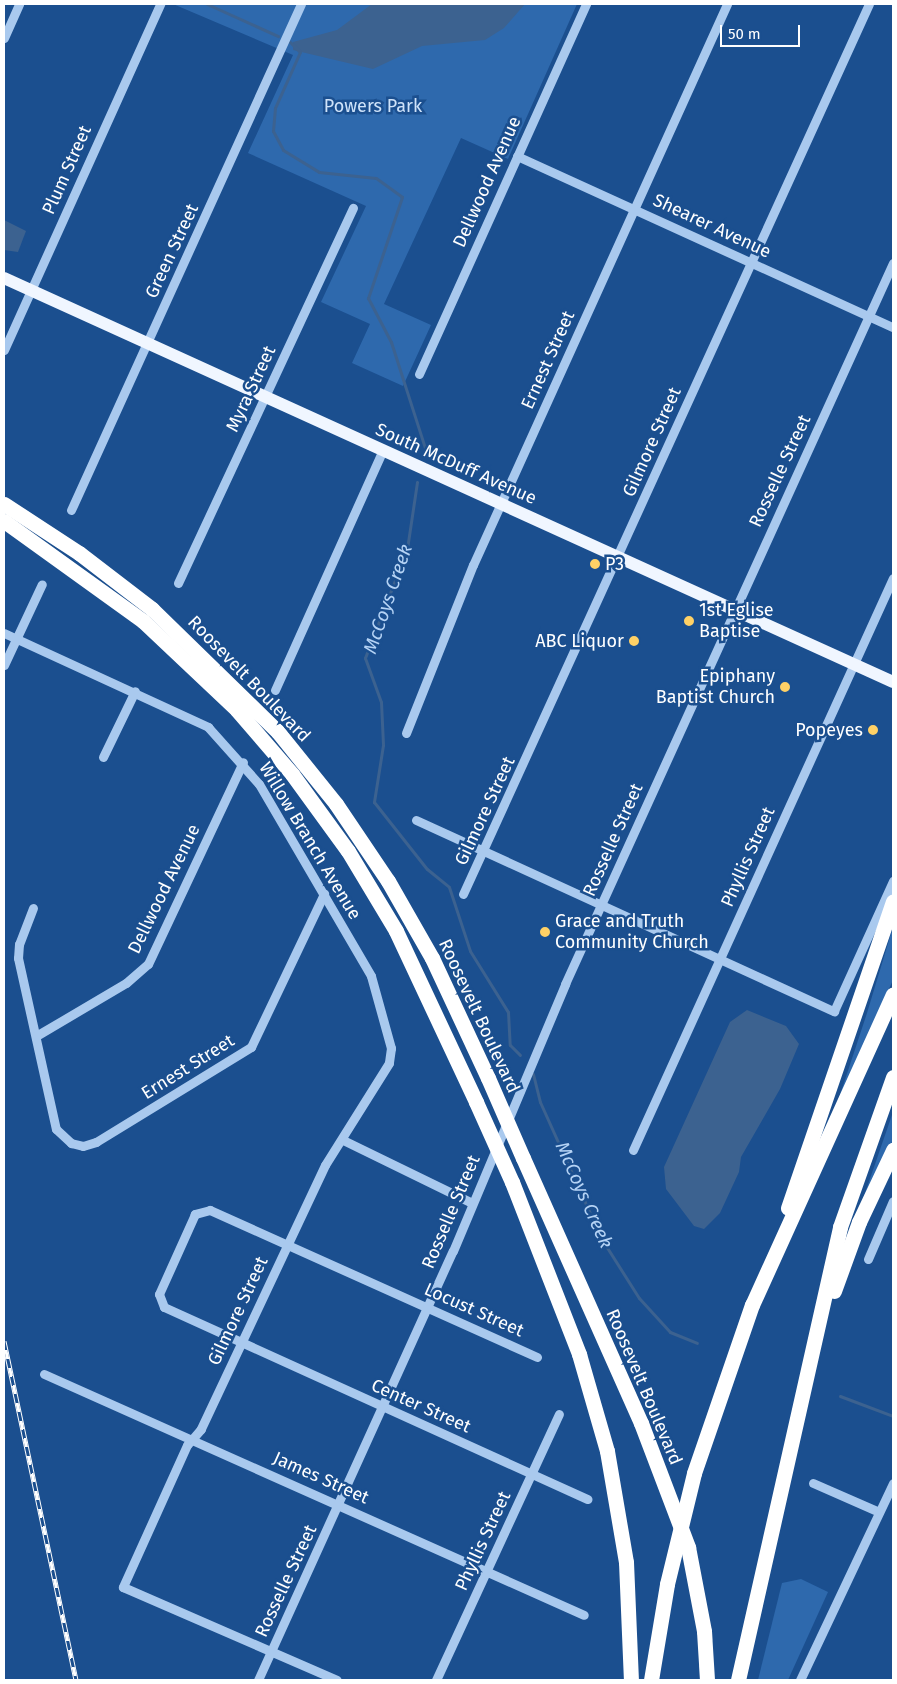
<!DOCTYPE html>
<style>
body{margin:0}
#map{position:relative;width:897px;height:1684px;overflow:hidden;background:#1b4f8f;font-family:"Fira Sans",sans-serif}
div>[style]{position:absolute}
.green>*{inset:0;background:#2e69ad}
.water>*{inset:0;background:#3c6290}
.stream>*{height:3px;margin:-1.5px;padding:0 1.5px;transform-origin:1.5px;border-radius:1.5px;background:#3c6290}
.minor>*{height:9px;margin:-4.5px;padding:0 4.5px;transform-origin:4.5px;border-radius:4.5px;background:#a9c9ee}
.major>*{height:12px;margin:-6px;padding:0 6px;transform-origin:6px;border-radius:6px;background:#f0f6ff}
.highway>*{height:15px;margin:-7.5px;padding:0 7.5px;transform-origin:7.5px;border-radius:7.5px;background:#fff}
.rail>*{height:5px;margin-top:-2.5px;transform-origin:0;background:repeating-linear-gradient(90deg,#1b4f8f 0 9px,#fff 0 18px);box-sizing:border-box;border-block:1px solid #fff}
.highway-bridge>*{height:15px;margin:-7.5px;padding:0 7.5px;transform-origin:7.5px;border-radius:7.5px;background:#fff}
.dots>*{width:14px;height:14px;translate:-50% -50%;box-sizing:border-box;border:2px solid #1b4f8f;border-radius:50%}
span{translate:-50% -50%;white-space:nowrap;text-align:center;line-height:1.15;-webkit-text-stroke:5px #1b4f8f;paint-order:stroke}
.park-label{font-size:18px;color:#cfe3fa}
.street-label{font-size:18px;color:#fff}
.poi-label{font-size:18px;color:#fff}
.left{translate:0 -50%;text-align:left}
.right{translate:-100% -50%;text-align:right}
.water-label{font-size:19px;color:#b5d3f5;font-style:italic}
.frame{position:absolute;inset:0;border:5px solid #fff;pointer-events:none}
.scale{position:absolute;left:720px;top:25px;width:80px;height:22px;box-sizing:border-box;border:2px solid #fff;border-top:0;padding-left:6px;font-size:15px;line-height:18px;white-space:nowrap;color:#fff;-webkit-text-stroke:4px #1b4f8f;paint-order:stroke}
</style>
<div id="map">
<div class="green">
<div style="clip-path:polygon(173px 4px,577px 4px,508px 159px,461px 138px,384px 304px,431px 325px,403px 386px,352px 363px,370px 324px,321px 302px,366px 206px,248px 153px,293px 55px)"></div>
<div style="clip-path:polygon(893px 927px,893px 980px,838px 1101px,867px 1013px)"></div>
<div style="clip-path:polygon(893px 1112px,893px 1140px,863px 1199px)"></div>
<div style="clip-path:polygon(801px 1579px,828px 1592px,788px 1680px,758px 1680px,782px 1583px)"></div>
</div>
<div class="water">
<div style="clip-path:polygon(372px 4px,525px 4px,504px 28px,485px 40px,422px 46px,373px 69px,293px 50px,293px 42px,337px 30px)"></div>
<div style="clip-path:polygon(4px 220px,26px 231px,18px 252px,4px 250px)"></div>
<div style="clip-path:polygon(747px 1010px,786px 1026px,799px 1044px,780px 1089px,741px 1157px,739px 1172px,720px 1213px,704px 1229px,694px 1226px,666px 1189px,664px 1167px,730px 1022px)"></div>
</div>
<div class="stream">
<div style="left:207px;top:4px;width:78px;rotate:24.3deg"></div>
<div style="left:290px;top:42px;width:14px;rotate:45deg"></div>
<div style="left:300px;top:52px;width:61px;rotate:114.1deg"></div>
<div style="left:275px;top:108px;width:23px;rotate:95deg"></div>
<div style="left:273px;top:131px;width:21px;rotate:62deg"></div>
<div style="left:283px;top:150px;width:42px;rotate:31.4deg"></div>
<div style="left:319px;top:172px;width:57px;rotate:6deg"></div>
<div style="left:376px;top:178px;width:32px;rotate:36deg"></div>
<div style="left:402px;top:197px;width:107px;rotate:108.6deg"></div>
<div style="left:368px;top:298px;width:50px;rotate:62.4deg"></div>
<div style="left:391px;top:342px;width:118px;rotate:72.2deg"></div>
<div style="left:417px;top:482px;width:68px;rotate:98.5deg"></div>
<div style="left:407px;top:549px;width:117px;rotate:111.1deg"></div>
<div style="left:365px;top:658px;width:47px;rotate:70deg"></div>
<div style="left:381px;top:702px;width:43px;rotate:87.3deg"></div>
<div style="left:383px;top:745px;width:58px;rotate:99deg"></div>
<div style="left:374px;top:802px;width:85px;rotate:51.7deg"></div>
<div style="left:427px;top:869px;width:28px;rotate:39deg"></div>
<div style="left:449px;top:887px;width:67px;rotate:71.8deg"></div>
<div style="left:470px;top:951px;width:72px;rotate:58.1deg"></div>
<div style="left:508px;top:1012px;width:33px;rotate:87deg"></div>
<div style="left:510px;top:1045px;width:14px;rotate:45deg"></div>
<div style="left:533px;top:1074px;width:29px;rotate:76deg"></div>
<div style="left:540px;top:1102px;width:149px;rotate:65.8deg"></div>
<div style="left:601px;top:1238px;width:71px;rotate:57.7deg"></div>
<div style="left:639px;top:1298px;width:46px;rotate:47.6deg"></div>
<div style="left:670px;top:1332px;width:29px;rotate:22deg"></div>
<div style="left:840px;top:1396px;width:57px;rotate:20.7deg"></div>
</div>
<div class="minor">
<div style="left:4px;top:38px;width:37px;rotate:-66deg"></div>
<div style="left:517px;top:156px;width:413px;rotate:24.5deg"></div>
<div style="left:4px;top:350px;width:380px;rotate:-65.7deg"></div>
<div style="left:419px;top:374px;width:406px;rotate:-65.7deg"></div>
<div style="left:71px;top:510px;width:556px;rotate:-65.56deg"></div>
<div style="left:178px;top:583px;width:414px;rotate:-65deg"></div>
<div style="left:4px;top:633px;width:225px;rotate:24.7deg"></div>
<div style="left:208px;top:727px;width:76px;rotate:48.2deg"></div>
<div style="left:259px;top:784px;width:222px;rotate:59.7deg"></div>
<div style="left:371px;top:976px;width:75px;rotate:74.5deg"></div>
<div style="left:391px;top:1048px;width:15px;rotate:98deg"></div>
<div style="left:389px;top:1063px;width:120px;rotate:122.1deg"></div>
<div style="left:325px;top:1165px;width:292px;rotate:115.2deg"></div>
<div style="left:201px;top:1429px;width:21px;rotate:131deg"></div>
<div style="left:187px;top:1445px;width:156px;rotate:114.3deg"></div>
<div style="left:123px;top:1587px;width:233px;rotate:23.5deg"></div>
<div style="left:4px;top:665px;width:89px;rotate:-64.9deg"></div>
<div style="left:275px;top:690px;width:263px;rotate:-65.8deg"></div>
<div style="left:406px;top:733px;width:181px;rotate:-68.3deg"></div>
<div style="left:473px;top:565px;width:616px;rotate:-65.64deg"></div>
<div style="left:103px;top:757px;width:73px;rotate:-64.1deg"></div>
<div style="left:416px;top:820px;width:460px;rotate:24.6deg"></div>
<div style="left:834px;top:1011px;width:143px;rotate:-65.6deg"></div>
<div style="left:463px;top:894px;width:978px;rotate:-65.48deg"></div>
<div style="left:33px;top:908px;width:39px;rotate:111deg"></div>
<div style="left:19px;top:944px;width:14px;rotate:94deg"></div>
<div style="left:18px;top:958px;width:175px;rotate:77.5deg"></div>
<div style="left:56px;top:1129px;width:21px;rotate:43deg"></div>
<div style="left:71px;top:1143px;width:12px;rotate:14deg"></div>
<div style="left:83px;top:1146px;width:14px;rotate:-17deg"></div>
<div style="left:96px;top:1142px;width:182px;rotate:-31.5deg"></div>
<div style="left:251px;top:1047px;width:170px;rotate:-64.5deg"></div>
<div style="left:36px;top:1036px;width:104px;rotate:-30.5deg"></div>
<div style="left:126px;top:983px;width:29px;rotate:-41deg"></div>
<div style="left:148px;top:964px;width:223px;rotate:-64.8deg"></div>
<div style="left:343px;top:1140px;width:144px;rotate:26deg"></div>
<div style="left:633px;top:1150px;width:628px;rotate:-65.56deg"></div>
<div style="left:868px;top:1259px;width:63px;rotate:-66.7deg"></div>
<div style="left:537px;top:1357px;width:359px;rotate:-155.8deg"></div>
<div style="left:210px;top:1210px;width:16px;rotate:165deg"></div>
<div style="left:195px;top:1214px;width:88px;rotate:114.2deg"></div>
<div style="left:159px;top:1294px;width:14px;rotate:69deg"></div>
<div style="left:164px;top:1307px;width:465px;rotate:24.4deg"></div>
<div style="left:44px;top:1374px;width:591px;rotate:24.05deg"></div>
<div style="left:813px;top:1483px;width:72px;rotate:23.7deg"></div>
<div style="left:258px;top:1680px;width:471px;rotate:-65.6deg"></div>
<div style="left:453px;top:1251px;width:290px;rotate:-67.2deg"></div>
<div style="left:565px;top:984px;width:792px;rotate:-65.54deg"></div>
<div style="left:436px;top:1680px;width:293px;rotate:-65.2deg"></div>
<div style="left:800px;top:1680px;width:218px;rotate:-64.7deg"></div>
</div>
<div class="major">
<div style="left:4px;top:278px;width:976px;rotate:24.44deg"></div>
</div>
<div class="highway">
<div style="left:4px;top:504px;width:90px;rotate:33.2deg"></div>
<div style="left:79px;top:553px;width:92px;rotate:37.5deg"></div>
<div style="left:152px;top:609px;width:176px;rotate:44.3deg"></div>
<div style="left:278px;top:732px;width:92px;rotate:51.1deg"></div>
<div style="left:336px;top:804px;width:93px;rotate:56deg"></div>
<div style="left:388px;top:881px;width:89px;rotate:60.3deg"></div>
<div style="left:432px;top:958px;width:132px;rotate:65deg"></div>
<div style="left:4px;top:521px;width:171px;rotate:35.7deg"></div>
<div style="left:143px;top:621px;width:129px;rotate:43.4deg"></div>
<div style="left:237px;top:710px;width:84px;rotate:49.3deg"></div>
<div style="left:292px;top:774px;width:95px;rotate:54deg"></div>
<div style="left:348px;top:851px;width:93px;rotate:59deg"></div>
<div style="left:396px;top:931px;width:189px;rotate:64.9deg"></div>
<div style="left:523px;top:1158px;width:290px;rotate:66deg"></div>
<div style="left:641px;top:1423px;width:133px;rotate:69.2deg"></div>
<div style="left:688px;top:1547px;width:86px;rotate:79.2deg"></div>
<div style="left:704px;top:1631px;width:49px;rotate:86.5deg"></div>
<div style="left:512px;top:1182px;width:185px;rotate:68.7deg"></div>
<div style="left:579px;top:1354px;width:101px;rotate:73.9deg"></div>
<div style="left:607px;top:1451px;width:113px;rotate:80.3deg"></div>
<div style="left:626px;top:1562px;width:118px;rotate:87.6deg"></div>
<div style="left:788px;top:1208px;width:324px;rotate:-71.1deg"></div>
<div style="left:834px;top:1291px;width:73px;rotate:-70.1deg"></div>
<div style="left:859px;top:1222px;width:80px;rotate:-64.7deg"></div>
<div style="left:694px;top:1473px;width:178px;rotate:-71deg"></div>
<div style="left:752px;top:1305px;width:341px;rotate:-65.6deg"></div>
<div style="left:651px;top:1680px;width:97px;rotate:-80.5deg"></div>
<div style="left:738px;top:1680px;width:464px;rotate:-77.3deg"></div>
<div style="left:840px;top:1227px;width:159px;rotate:-70.5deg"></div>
</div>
<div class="rail">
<div style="left:4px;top:1341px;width:347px;rotate:78deg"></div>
</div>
<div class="highway-bridge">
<div style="left:488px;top:1078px;width:87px;rotate:66.4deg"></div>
<div style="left:476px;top:1102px;width:88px;rotate:65.8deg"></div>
<div style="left:667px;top:1584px;width:114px;rotate:-76.3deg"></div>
</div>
<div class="dots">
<div style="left:595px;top:564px;background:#ffd166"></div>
<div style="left:689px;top:621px;background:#ffd166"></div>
<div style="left:634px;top:641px;background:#ffd166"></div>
<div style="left:785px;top:687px;background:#ffd166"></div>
<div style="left:873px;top:730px;background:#ffd166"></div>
<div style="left:545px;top:932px;background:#ffd166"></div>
</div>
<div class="park-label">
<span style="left:373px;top:106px">Powers Park</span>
</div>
<div class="street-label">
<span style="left:67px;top:170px;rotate:-66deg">Plum Street</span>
<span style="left:487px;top:182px;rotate:-66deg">Dellwood Avenue</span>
<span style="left:712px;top:226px;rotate:25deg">Shearer Avenue</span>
<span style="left:172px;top:251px;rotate:-65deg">Green Street</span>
<span style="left:548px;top:360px;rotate:-66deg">Ernest Street</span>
<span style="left:251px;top:389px;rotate:-65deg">Myra Street</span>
<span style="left:652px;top:442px;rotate:-66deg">Gilmore Street</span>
<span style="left:456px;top:464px;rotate:24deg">South McDuff Avenue</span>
<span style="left:780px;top:471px;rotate:-65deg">Rosselle Street</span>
<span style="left:249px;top:679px;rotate:46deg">Roosevelt Boulevard</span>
<span style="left:485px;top:811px;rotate:-65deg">Gilmore Street</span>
<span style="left:613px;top:840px;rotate:-66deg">Rosselle Street</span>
<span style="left:310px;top:841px;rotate:59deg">Willow Branch Avenue</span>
<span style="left:748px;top:857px;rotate:-66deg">Phyllis Street</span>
<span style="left:164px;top:889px;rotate:-64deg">Dellwood Avenue</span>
<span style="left:479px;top:1016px;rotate:65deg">Roosevelt Boulevard</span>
<span style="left:188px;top:1067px;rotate:-32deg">Ernest Street</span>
<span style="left:451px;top:1212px;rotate:-67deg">Rosselle Street</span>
<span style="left:474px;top:1310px;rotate:24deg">Locust Street</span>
<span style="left:238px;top:1311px;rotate:-65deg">Gilmore Street</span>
<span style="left:644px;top:1387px;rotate:67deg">Roosevelt Boulevard</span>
<span style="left:421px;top:1406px;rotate:24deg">Center Street</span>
<span style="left:321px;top:1478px;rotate:24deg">James Street</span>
<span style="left:483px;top:1541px;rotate:-65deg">Phyllis Street</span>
<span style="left:286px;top:1581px;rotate:-65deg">Rosselle Street</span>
</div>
<div class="poi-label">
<span class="left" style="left:605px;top:564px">P3</span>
<span class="left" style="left:699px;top:621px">1st Eglise<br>Baptise</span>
<span class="right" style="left:624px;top:641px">ABC Liquor</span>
<span class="right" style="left:775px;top:687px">Epiphany<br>Baptist Church</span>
<span class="right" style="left:863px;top:730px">Popeyes</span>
<span class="left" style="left:555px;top:932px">Grace and Truth<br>Community Church</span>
</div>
<div class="water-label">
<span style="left:388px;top:599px;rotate:-71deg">McCoys Creek</span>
<span style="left:584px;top:1195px;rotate:66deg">McCoys Creek</span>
</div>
<div class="frame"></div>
<div class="scale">50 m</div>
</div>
